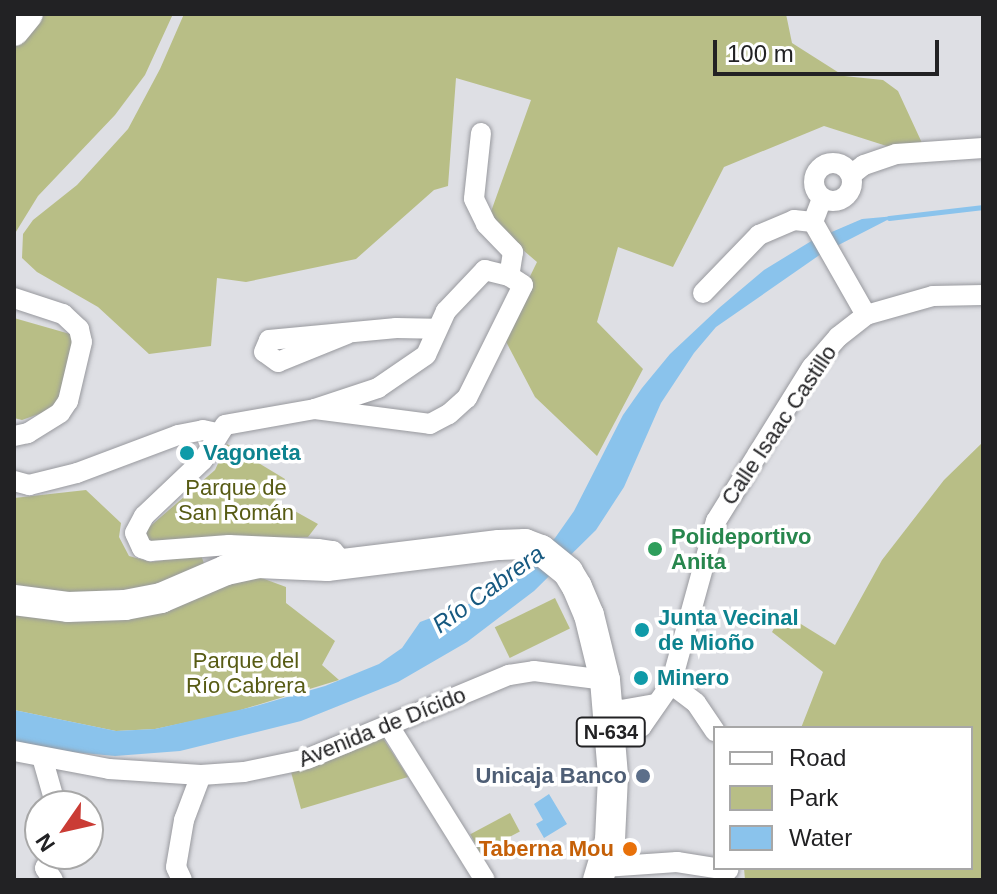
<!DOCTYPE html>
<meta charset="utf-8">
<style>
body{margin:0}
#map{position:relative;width:997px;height:894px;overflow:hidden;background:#dedfe4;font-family:Arial,sans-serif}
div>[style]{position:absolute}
.green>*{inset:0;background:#b8be86;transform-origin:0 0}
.water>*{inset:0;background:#8ac3ec}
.stream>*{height:5px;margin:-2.5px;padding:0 2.5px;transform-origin:2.5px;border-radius:2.5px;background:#8ac3ec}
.roads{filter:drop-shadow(0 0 2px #98999e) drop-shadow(0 0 2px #98999e)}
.minor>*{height:20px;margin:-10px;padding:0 10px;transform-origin:10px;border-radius:10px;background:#fff}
.minor>.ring{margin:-10px;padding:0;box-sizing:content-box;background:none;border:20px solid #fff;border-radius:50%}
.highway>*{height:30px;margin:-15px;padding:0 15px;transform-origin:15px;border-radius:15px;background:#fff}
.dots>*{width:22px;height:22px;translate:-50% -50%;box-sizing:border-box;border:4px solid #fff;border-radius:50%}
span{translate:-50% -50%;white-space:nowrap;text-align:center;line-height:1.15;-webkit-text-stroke:7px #fff;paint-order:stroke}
.shield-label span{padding:2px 6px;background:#fff;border:2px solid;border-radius:6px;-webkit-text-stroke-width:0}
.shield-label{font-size:20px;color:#222224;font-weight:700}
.street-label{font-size:22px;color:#222224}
.culture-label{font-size:22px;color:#0d838f;font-weight:700}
.left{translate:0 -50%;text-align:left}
.park-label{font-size:22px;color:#575b14}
.leisure-label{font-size:22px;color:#27864d;font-weight:700}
.service-label{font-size:22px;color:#4e5e75;font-weight:700}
.right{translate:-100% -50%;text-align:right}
.food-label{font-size:22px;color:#c56008;font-weight:700}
.water-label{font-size:24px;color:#175980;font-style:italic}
.frame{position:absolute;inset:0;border:16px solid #222224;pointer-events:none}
.legend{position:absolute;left:713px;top:726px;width:260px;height:144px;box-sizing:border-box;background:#fff;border:2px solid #a7a7a7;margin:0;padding:10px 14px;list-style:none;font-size:24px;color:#222224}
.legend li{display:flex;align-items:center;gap:16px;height:40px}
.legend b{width:40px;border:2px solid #a7a7a7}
.north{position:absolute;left:24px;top:790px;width:80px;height:80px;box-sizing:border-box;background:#fff;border:2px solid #a7a7a7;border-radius:50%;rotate:236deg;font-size:22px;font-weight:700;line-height:32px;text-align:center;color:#222224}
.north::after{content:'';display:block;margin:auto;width:28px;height:36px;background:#ca3c35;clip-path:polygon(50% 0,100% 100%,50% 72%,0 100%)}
.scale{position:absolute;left:713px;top:40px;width:226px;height:36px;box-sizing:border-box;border:4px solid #222224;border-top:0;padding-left:10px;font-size:24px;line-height:28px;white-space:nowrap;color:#222224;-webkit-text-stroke:6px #fff;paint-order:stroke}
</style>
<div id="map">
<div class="green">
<div style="clip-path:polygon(45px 14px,173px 14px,145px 75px,115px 115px,38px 196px,14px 235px,14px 45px,32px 32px)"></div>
<div style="clip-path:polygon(184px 14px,786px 14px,792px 43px,844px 76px,883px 80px,898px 91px,922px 143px,896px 149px,824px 126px,724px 167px,673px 267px,618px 247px,597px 322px,643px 369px,597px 456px,535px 397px,502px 334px,537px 262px,488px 220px,531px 100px,456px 78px,448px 186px,434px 190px,356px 259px,246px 282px,217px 278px,211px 346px,149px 354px,98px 307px,37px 272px,22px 258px,23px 234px,33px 220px,77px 185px,128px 129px,160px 69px)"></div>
<div style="clip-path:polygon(14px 318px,77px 336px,56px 408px,22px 420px,14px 418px)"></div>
<div style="clip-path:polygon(983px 442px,983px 880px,745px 880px,744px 868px,971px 868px,971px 728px,801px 728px,823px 672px,772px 632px,783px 613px,835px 645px,882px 560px,944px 480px)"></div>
<div style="clip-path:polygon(227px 444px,285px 479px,275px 500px,318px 524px,308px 537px,151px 542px,146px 537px,147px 529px,215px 470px)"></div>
<div style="clip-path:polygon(86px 490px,121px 523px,119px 537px,129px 556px,151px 562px,201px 555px,206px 569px,113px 597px,14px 589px,14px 498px)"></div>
<div style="clip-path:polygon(259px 577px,286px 587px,286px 603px,335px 641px,322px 665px,339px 680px,231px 713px,155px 729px,116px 731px,14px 710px,14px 610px,213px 589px)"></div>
<div style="left:555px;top:598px;width:34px;height:67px;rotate:64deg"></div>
<div style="clip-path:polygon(381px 735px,408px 777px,301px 809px,291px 772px)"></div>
<div style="left:510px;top:813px;width:21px;height:45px;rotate:62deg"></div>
</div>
<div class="water">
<div style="clip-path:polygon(895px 216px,821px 254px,716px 327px,694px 353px,661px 403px,624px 487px,596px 530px,534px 591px,467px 642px,398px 682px,301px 721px,180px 751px,115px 756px,61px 751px,14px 741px,14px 710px,116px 731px,155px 729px,252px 707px,325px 686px,379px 664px,402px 648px,420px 622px,482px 599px,503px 586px,555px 538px,574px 511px,623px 415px,642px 388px,670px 354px,719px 308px,764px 270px,813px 240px,862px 219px)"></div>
<div style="clip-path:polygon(549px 794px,567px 824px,544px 838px,536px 824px,543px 820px,534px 804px)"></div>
</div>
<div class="stream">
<div style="left:889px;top:218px;width:95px;rotate:-6.7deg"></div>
</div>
<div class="roads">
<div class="minor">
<div style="left:481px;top:133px;width:66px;rotate:96.1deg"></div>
<div style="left:474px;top:199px;width:28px;rotate:64deg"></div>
<div style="left:486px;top:224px;width:39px;rotate:46deg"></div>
<div style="left:513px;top:252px;width:24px;rotate:99deg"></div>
<div class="ring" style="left:814px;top:163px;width:18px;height:18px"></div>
<div style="left:851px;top:175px;width:16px;rotate:-38deg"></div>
<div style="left:864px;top:165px;width:34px;rotate:-19deg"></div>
<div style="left:896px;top:154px;width:87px;rotate:-3.9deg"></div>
<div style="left:813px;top:222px;width:107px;rotate:60.3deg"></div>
<div style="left:703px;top:293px;width:81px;rotate:-46deg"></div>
<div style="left:759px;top:235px;width:38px;rotate:-23deg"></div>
<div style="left:794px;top:220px;width:19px;rotate:6deg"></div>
<div style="left:813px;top:222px;width:26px;rotate:-69deg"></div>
<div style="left:14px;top:298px;width:52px;rotate:18.1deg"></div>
<div style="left:63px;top:314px;width:22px;rotate:43deg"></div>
<div style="left:79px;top:329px;width:13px;rotate:77deg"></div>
<div style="left:82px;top:342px;width:61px;rotate:103.3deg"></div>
<div style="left:68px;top:401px;width:14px;rotate:124deg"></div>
<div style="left:60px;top:413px;width:38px;rotate:148deg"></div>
<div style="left:28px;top:433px;width:14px;rotate:168deg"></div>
<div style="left:347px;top:334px;width:74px;rotate:157.9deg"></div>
<div style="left:278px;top:362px;width:17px;rotate:-144deg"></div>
<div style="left:264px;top:352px;width:13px;rotate:-67deg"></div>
<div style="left:269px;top:340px;width:128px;rotate:-5.4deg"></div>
<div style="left:396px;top:328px;width:39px;rotate:1deg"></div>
<div style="left:315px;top:409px;width:116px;rotate:7.4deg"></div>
<div style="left:430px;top:424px;width:21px;rotate:-28deg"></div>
<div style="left:449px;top:414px;width:24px;rotate:-42deg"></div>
<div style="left:467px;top:398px;width:126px;rotate:-63.6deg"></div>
<div style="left:523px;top:285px;width:17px;rotate:-147deg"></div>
<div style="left:509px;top:276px;width:25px;rotate:-166deg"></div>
<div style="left:485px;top:270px;width:57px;rotate:133.6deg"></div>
<div style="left:446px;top:311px;width:48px;rotate:114.4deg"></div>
<div style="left:426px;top:355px;width:58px;rotate:145.5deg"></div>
<div style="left:378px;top:388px;width:66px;rotate:161.6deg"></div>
<div style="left:315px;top:409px;width:91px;rotate:169.9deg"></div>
<div style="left:225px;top:425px;width:41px;rotate:122.2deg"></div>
<div style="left:203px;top:460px;width:81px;rotate:136.5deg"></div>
<div style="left:144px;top:516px;width:19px;rotate:118deg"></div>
<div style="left:135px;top:533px;width:17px;rotate:65deg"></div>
<div style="left:142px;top:548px;width:9px;rotate:21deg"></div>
<div style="left:150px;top:551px;width:79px;rotate:-4.3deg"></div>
<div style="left:229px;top:545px;width:89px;rotate:2.6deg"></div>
<div style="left:318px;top:549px;width:15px;rotate:8deg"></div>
<div style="left:333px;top:551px;width:17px;rotate:50deg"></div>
<div style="left:14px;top:481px;width:16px;rotate:15deg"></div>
<div style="left:29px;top:485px;width:49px;rotate:-14deg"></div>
<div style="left:77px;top:473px;width:108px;rotate:-20.6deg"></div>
<div style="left:178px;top:435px;width:25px;rotate:-11deg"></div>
<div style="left:203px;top:430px;width:14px;rotate:12deg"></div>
<div style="left:671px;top:684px;width:31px;rotate:37deg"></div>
<div style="left:696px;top:703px;width:34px;rotate:56deg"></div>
<div style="left:609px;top:706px;width:13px;rotate:18deg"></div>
<div style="left:621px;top:710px;width:36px;rotate:-10deg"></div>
<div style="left:389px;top:726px;width:181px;rotate:58.1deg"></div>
<div style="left:611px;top:735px;width:19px;rotate:-6deg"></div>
<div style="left:630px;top:733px;width:13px;rotate:-29deg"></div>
<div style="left:641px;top:727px;width:52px;rotate:-55.1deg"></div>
<div style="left:671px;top:684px;width:169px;rotate:-74.6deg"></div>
<div style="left:716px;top:521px;width:181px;rotate:-58.1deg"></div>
<div style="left:812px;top:367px;width:40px;rotate:-49deg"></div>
<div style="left:838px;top:337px;width:36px;rotate:-38deg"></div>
<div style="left:866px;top:315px;width:70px;rotate:-15.8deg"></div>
<div style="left:933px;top:296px;width:50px;rotate:-1.1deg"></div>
<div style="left:14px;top:751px;width:97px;rotate:10.7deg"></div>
<div style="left:109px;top:769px;width:92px;rotate:3.7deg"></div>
<div style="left:201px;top:775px;width:43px;rotate:-4deg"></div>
<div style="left:244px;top:772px;width:64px;rotate:-11.7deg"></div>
<div style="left:307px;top:759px;width:219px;rotate:-22.6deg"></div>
<div style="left:509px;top:675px;width:25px;rotate:-9deg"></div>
<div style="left:534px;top:671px;width:72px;rotate:7.2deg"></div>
<div style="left:42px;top:757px;width:51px;rotate:74.1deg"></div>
<div style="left:604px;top:867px;width:73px;rotate:-3.9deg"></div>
<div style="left:677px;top:862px;width:52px;rotate:8.9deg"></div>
<div style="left:53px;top:880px;width:14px;rotate:-124deg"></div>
<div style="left:45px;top:868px;width:16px;rotate:-60deg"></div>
<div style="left:182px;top:880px;width:14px;rotate:-115deg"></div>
<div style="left:176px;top:867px;width:48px;rotate:-80.3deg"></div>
<div style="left:184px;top:820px;width:48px;rotate:-69.3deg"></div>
</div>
<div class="highway">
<div style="left:14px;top:31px;width:22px;rotate:-51deg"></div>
<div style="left:14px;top:600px;width:54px;rotate:7.4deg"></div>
<div style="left:68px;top:607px;width:57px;rotate:-2deg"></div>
<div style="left:125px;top:605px;width:37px;rotate:-11deg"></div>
<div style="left:161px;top:598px;width:71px;rotate:-23.3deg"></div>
<div style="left:226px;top:570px;width:33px;rotate:-12deg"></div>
<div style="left:258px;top:563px;width:69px;rotate:2.5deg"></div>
<div style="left:327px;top:566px;width:173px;rotate:-7deg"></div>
<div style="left:499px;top:545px;width:26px;rotate:-2deg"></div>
<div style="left:525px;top:544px;width:17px;rotate:21deg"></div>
<div style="left:541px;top:550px;width:35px;rotate:39deg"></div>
<div style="left:568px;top:572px;width:17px;rotate:59deg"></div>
<div style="left:577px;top:587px;width:30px;rotate:67deg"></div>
<div style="left:589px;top:615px;width:67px;rotate:76.2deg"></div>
<div style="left:605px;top:680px;width:96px;rotate:85.2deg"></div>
<div style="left:613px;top:776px;width:64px;rotate:92.7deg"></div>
<div style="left:610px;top:840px;width:42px;rotate:106.7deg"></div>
</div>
</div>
<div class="dots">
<div style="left:187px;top:453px;background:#0f9aa8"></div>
<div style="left:655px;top:549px;background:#2e9e5b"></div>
<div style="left:642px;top:630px;background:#0f9aa8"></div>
<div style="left:641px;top:678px;background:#0f9aa8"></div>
<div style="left:643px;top:776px;background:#5c6f8a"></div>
<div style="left:630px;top:849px;background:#e8710a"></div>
</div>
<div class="shield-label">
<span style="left:611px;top:732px">N-634</span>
</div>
<div class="street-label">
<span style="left:779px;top:425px;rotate:-56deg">Calle Isaac Castillo</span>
<span style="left:382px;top:727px;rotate:-22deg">Avenida de Dícido</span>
</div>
<div class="culture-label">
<span class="left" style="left:203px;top:453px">Vagoneta</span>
<span class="left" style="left:658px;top:630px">Junta Vecinal<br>de Mioño</span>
<span class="left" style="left:657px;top:678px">Minero</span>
</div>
<div class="park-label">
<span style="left:236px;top:500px">Parque de<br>San Román</span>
<span style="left:246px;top:673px">Parque del<br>Río Cabrera</span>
</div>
<div class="leisure-label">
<span class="left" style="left:671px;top:549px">Polideportivo<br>Anita</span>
</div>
<div class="service-label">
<span class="right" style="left:627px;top:776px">Unicaja Banco</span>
</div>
<div class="food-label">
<span class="right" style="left:614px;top:849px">Taberna Mou</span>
</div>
<div class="water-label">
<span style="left:488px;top:589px;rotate:-36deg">Río Cabrera</span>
</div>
<div class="frame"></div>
<ul class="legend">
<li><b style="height:10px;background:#fff"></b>Road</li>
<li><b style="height:22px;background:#b8be86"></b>Park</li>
<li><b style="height:22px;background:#8ac3ec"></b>Water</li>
</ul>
<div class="north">N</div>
<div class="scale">100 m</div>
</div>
